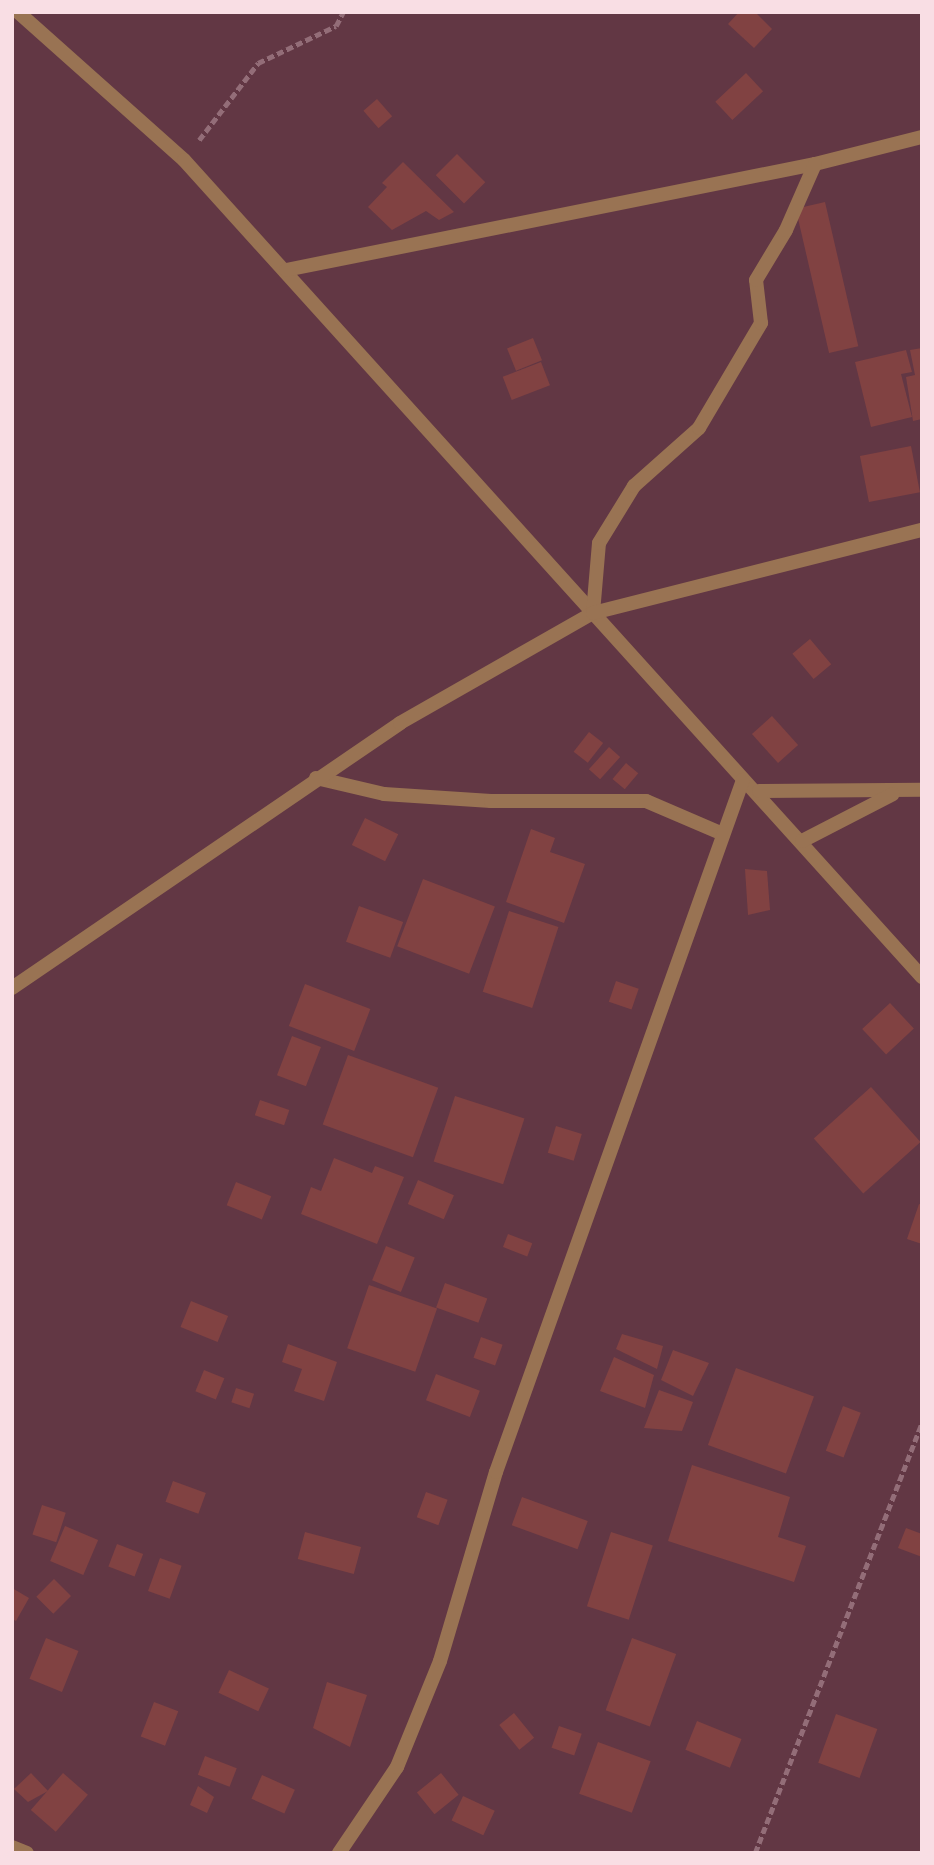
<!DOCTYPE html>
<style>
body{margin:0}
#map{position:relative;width:934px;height:1865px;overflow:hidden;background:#623744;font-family:Ubuntu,sans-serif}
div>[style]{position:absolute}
.building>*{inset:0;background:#814242;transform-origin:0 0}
.path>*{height:4.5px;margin-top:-2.25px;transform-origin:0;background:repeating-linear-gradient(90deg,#936d78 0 7px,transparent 0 10.5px)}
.minor>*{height:14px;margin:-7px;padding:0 7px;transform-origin:7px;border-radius:7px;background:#997353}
span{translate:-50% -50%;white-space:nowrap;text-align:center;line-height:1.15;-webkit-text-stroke:6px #623744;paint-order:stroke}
.frame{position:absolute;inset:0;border:14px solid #f9dee4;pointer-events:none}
</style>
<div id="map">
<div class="building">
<div style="clip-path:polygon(739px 12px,755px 12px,772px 29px,754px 48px,728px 24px)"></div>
<div style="left:746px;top:73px;width:25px;height:42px;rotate:47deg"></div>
<div style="left:377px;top:99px;width:23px;height:18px;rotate:49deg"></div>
<div style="left:457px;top:154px;width:40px;height:30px;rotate:45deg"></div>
<div style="clip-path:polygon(403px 162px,454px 212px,439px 220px,426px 211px,392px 230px,368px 207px,387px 187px,382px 183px)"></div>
<div style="left:825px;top:202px;width:148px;height:30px;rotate:77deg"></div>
<div style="left:533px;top:338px;width:24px;height:28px;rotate:68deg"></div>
<div style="clip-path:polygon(922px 348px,922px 419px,913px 421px,906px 377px,915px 375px,910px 350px)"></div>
<div style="clip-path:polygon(906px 350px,912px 372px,901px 374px,912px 417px,871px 427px,855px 362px)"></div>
<div style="left:541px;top:362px;width:25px;height:41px;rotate:69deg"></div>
<div style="left:911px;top:446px;width:47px;height:52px;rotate:79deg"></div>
<div style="left:810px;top:639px;width:33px;height:23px;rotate:50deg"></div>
<div style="left:772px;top:716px;width:39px;height:27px;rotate:48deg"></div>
<div style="left:589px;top:732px;width:18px;height:25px;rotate:38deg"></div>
<div style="left:609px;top:747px;width:15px;height:30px;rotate:42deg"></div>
<div style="left:626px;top:763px;width:16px;height:21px;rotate:40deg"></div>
<div style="left:365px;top:818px;width:37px;height:30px;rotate:26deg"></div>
<div style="clip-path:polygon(531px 829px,555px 838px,550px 852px,585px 864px,564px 923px,506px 902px)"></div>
<div style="clip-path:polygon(745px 869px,767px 871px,770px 910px,748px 915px)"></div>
<div style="left:423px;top:879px;width:77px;height:72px;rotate:21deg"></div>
<div style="left:359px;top:906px;width:47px;height:38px;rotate:20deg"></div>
<div style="left:509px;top:911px;width:52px;height:85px;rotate:18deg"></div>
<div style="left:616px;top:981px;width:24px;height:22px;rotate:19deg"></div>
<div style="left:305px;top:984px;width:70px;height:45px;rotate:21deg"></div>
<div style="left:890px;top:1003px;width:35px;height:38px;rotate:47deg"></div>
<div style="left:292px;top:1036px;width:31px;height:42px;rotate:21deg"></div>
<div style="left:348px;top:1055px;width:96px;height:74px;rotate:20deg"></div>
<div style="left:871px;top:1087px;width:74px;height:77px;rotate:48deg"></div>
<div style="left:455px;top:1096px;width:73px;height:69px;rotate:18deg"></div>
<div style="left:260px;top:1100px;width:31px;height:16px;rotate:19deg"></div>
<div style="left:556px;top:1126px;width:27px;height:28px;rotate:17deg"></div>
<div style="clip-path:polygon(334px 1158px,372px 1173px,375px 1166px,404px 1177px,377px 1244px,301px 1214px,311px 1187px,321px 1191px)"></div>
<div style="left:418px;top:1180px;width:39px;height:26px;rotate:23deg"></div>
<div style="left:236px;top:1182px;width:38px;height:25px;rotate:22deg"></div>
<div style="clip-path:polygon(919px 1204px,922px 1205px,922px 1244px,907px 1239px)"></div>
<div style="left:508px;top:1234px;width:26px;height:14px;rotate:21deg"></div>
<div style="left:386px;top:1246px;width:31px;height:37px;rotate:22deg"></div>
<div style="left:445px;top:1283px;width:45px;height:26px;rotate:20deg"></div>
<div style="left:369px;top:1285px;width:72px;height:67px;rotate:19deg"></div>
<div style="left:191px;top:1301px;width:40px;height:28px;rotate:22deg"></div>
<div style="clip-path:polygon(622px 1334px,663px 1346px,657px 1369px,616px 1349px)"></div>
<div style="left:481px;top:1337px;width:23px;height:22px;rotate:20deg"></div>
<div style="clip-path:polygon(288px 1344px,337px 1362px,324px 1401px,294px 1391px,302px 1369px,282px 1362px)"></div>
<div style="clip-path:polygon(673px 1350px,709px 1363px,693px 1396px,661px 1380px)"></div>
<div style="clip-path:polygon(614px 1357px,654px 1375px,645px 1408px,600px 1391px)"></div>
<div style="left:736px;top:1368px;width:83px;height:82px;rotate:20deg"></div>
<div style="left:204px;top:1370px;width:22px;height:23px;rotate:22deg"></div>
<div style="left:436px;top:1374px;width:47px;height:28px;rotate:21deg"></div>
<div style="left:236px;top:1388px;width:19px;height:15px;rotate:18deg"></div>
<div style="clip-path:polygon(659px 1390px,693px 1402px,682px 1431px,644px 1428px)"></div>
<div style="left:843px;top:1406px;width:19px;height:48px;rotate:21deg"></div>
<div style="clip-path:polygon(692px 1465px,790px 1497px,778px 1537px,806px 1546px,794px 1582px,668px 1541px)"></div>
<div style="left:173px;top:1481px;width:35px;height:22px;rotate:20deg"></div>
<div style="left:426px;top:1492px;width:23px;height:27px;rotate:20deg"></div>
<div style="left:522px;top:1497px;width:70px;height:30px;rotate:20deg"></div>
<div style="left:42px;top:1505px;width:25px;height:31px;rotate:18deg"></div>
<div style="left:65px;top:1526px;width:36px;height:38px;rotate:23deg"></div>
<div style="clip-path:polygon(906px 1528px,922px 1534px,922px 1557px,898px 1548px)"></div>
<div style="left:305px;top:1532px;width:58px;height:28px;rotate:15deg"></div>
<div style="left:611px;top:1532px;width:44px;height:78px;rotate:18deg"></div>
<div style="left:117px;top:1544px;width:28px;height:24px;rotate:21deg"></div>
<div style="left:160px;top:1558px;width:23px;height:35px;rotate:20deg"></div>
<div style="left:54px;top:1579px;width:24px;height:25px;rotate:45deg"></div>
<div style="clip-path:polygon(12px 1588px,29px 1598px,16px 1621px,12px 1619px)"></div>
<div style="left:46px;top:1638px;width:35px;height:44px;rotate:22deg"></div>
<div style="left:632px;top:1638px;width:47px;height:77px;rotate:20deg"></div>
<div style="left:229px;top:1670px;width:44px;height:25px;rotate:25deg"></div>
<div style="clip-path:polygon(327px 1682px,367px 1695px,350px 1747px,313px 1728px)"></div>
<div style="left:154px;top:1702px;width:26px;height:37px;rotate:21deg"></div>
<div style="left:514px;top:1713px;width:32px;height:19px;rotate:51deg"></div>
<div style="left:836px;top:1714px;width:44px;height:52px;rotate:20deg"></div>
<div style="left:697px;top:1721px;width:48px;height:31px;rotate:22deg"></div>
<div style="left:559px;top:1726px;width:24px;height:23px;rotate:19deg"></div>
<div style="left:598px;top:1742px;width:56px;height:55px;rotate:20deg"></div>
<div style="left:205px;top:1756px;width:34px;height:20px;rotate:21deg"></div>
<div style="clip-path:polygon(31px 1773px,48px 1791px,28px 1802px,14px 1789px)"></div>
<div style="left:63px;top:1773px;width:33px;height:49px;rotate:41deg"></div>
<div style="left:441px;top:1773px;width:28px;height:31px;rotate:51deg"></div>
<div style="left:262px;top:1775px;width:36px;height:26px;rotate:24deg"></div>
<div style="clip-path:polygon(198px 1786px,214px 1797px,207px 1813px,190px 1805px)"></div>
<div style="left:463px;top:1796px;width:35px;height:27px;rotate:25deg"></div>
</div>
<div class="path">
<div style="left:199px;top:140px;width:97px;rotate:-52.5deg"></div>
<div style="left:258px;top:63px;width:86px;rotate:-25.4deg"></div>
<div style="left:336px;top:26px;width:16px;rotate:-63deg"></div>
<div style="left:755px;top:1853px;width:462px;rotate:-68.8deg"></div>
</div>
<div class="minor">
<div style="left:18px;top:12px;width:222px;rotate:41.7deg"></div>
<div style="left:184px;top:160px;width:1101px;rotate:47.91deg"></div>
<div style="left:286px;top:270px;width:540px;rotate:-11.33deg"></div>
<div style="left:815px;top:164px;width:110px;rotate:-14.2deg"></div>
<div style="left:593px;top:613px;width:70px;rotate:-85.1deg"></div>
<div style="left:599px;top:543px;width:67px;rotate:-58.4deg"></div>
<div style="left:634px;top:486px;width:87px;rotate:-41.7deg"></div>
<div style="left:699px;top:428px;width:122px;rotate:-59.4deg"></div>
<div style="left:761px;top:323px;width:43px;rotate:-96.6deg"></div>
<div style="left:756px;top:280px;width:58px;rotate:-59deg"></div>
<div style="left:786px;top:230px;width:72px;rotate:-66.3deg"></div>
<div style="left:316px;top:778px;width:70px;rotate:13.2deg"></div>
<div style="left:384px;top:794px;width:107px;rotate:3.7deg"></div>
<div style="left:491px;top:801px;width:155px"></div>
<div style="left:646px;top:801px;width:84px;rotate:23.2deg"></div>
<div style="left:759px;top:791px;width:163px;rotate:-0.4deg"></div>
<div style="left:802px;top:841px;width:102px;rotate:-27.3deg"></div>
<div style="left:12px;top:988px;width:470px;rotate:-34.3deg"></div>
<div style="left:400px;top:723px;width:222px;rotate:-29.7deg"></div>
<div style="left:593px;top:613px;width:339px;rotate:-14.2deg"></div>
<div style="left:12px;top:1847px;width:16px;rotate:22deg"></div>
<div style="left:339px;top:1853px;width:104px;rotate:-56deg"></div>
<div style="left:397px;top:1767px;width:114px;rotate:-67.9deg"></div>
<div style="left:440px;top:1661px;width:197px;rotate:-73.5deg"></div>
<div style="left:496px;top:1472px;width:735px;rotate:-70.36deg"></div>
</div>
<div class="frame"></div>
</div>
